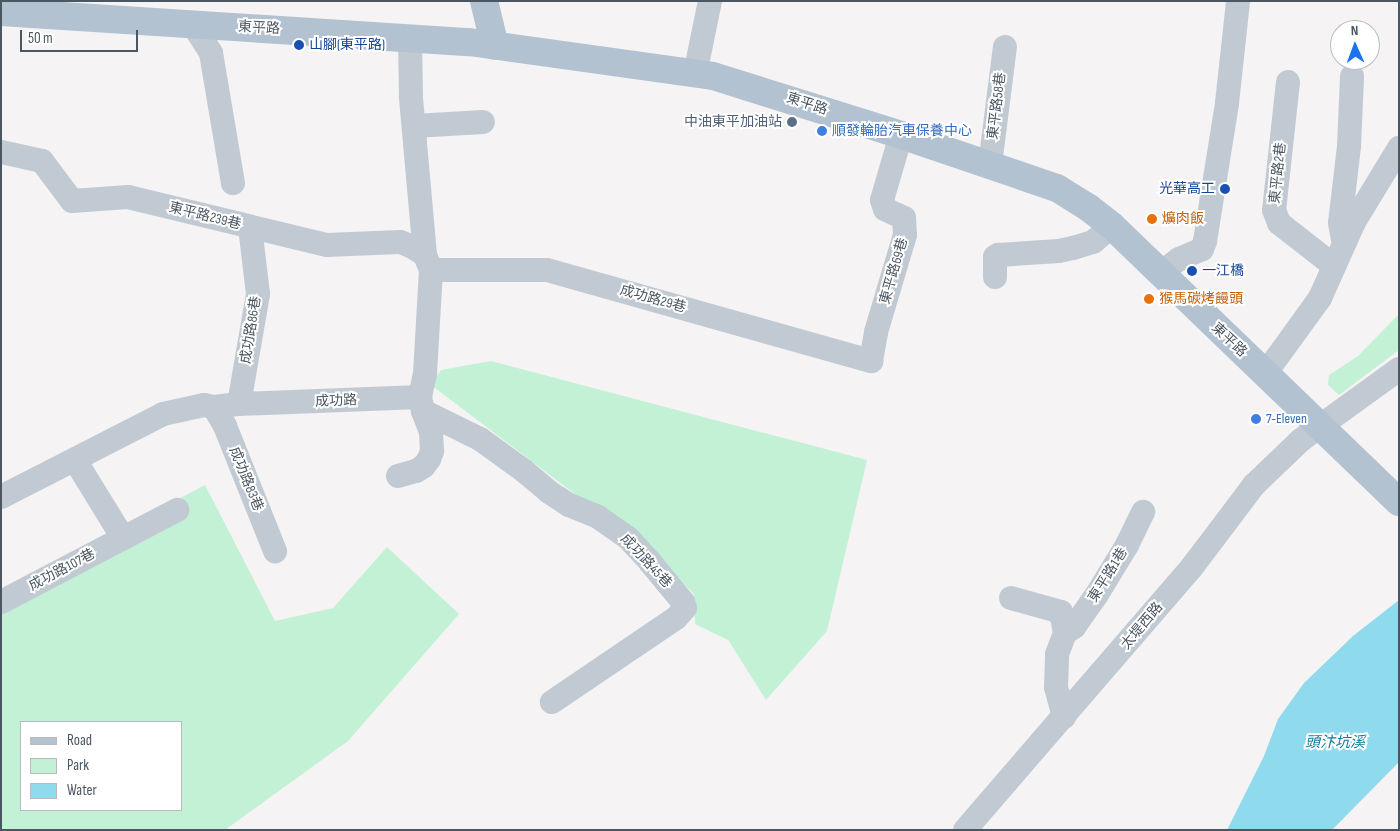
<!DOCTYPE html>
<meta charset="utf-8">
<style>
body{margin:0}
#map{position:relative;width:1400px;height:831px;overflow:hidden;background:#f5f3f3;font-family:"Sofia Sans Condensed","Noto Sans TC",sans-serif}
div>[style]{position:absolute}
.green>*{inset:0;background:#c3f1d5}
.water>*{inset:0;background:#90daee}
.minor>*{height:24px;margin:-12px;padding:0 12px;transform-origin:12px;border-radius:12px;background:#c1cad2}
.major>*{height:28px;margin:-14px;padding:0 14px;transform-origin:14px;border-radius:14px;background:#b3c2d1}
.dots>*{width:14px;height:14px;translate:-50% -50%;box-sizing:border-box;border:2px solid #fff;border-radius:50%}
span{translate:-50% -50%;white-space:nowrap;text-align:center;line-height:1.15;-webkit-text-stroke:4px #fff;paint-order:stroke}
.street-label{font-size:14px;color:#4a5661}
.transit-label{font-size:14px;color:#164399}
.left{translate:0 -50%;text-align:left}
.right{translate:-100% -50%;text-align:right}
.service-label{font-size:14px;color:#4e5e75}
.shop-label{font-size:14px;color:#366cbe}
.food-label{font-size:14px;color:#c56008}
.water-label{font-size:15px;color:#0c7c9b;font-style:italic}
.frame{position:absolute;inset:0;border:2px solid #4a5661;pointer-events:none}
.legend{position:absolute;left:20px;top:721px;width:162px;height:90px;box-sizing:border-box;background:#fff;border:1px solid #b7bbc0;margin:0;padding:6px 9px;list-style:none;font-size:15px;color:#4a5661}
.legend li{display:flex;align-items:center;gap:10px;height:25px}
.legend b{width:25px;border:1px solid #b7bbc0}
.north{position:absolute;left:1330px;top:20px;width:50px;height:50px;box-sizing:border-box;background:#fff;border:1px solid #b7bbc0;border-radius:50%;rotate:358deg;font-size:14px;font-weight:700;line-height:20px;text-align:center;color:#4a5661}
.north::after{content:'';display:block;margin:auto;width:18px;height:22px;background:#1a73e8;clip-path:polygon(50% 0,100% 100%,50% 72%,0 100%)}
.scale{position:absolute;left:20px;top:30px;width:118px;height:22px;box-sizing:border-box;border:2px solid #4a5661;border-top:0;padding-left:6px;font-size:15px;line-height:18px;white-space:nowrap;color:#4a5661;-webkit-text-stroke:4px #fff;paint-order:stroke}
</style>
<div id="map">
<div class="green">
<div style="clip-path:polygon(1399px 314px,1399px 350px,1339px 395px,1328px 385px,1329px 375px,1358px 356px)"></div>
<div style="clip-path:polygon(491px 361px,867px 460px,827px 631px,766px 700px,728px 640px,695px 624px,694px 594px,654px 554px,431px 385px,441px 370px)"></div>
<div style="clip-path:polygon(evenodd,205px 485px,275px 621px,333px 608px,387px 547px,459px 614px,348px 741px,225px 830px,1px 830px,1px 594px,205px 485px,21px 722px,181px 722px,181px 810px,21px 810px,21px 722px)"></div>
</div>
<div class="water">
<div style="clip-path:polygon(1399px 600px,1399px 762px,1332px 830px,1227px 830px,1264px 756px,1278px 719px,1304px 683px,1353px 636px)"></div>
</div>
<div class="minor">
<div style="left:193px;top:25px;width:33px;rotate:57deg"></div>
<div style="left:211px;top:53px;width:132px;rotate:80.4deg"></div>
<div style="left:695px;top:74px;width:75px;rotate:-78.4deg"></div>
<div style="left:1288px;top:82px;width:129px;rotate:96.2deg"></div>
<div style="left:1274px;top:210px;width:14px;rotate:69deg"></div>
<div style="left:1279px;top:223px;width:70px;rotate:38deg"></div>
<div style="left:414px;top:126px;width:69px;rotate:-3.3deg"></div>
<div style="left:1px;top:152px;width:42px;rotate:12.4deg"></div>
<div style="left:42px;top:161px;width:50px;rotate:53.1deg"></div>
<div style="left:72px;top:201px;width:56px;rotate:-4.1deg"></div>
<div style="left:128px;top:197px;width:205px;rotate:13.6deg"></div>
<div style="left:327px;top:245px;width:73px;rotate:-2.4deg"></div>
<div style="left:400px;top:242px;width:12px;rotate:20deg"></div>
<div style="left:411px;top:246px;width:17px;rotate:33deg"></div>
<div style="left:990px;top:165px;width:119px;rotate:-82.8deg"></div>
<div style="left:1343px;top:240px;width:17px;rotate:-100deg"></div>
<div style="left:1340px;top:223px;width:78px;rotate:-83.3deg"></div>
<div style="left:1349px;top:146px;width:70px;rotate:-87.5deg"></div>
<div style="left:431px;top:270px;width:116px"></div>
<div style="left:547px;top:270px;width:337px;rotate:15.7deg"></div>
<div style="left:871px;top:361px;width:29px;rotate:-80deg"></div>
<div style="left:876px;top:332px;width:101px;rotate:-73.4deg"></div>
<div style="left:905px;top:235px;width:17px;rotate:-93deg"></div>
<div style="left:904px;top:218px;width:21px;rotate:-155deg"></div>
<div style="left:885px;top:209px;width:9px;rotate:-108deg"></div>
<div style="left:882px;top:200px;width:68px;rotate:-73.7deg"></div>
<div style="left:1161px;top:273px;width:23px;rotate:-38deg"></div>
<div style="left:1179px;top:259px;width:25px;rotate:-23deg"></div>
<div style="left:1202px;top:249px;width:9px;rotate:-69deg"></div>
<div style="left:1205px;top:241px;width:140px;rotate:-80.9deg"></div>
<div style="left:1227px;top:103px;width:103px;rotate:-83.8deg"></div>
<div style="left:995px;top:277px;width:20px;rotate:-90deg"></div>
<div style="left:995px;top:257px;width:4px;rotate:-34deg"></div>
<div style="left:998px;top:255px;width:61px;rotate:-3.8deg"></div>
<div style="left:1059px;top:251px;width:14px;rotate:-12deg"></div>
<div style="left:1073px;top:248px;width:21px;rotate:-17deg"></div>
<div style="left:1093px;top:242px;width:25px;rotate:-40deg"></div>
<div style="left:1265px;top:374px;width:94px;rotate:-54.1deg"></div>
<div style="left:1320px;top:298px;width:83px;rotate:-65.9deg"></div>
<div style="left:1354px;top:222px;width:87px;rotate:-58.7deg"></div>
<div style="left:420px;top:397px;width:14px;rotate:78deg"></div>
<div style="left:423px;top:411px;width:64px;rotate:26.2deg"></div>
<div style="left:480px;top:439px;width:53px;rotate:35.8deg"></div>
<div style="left:523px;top:470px;width:34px;rotate:40deg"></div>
<div style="left:549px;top:492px;width:24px;rotate:33deg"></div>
<div style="left:569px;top:505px;width:31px;rotate:22deg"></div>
<div style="left:598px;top:517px;width:37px;rotate:35deg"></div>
<div style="left:628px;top:538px;width:33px;rotate:47deg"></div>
<div style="left:650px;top:562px;width:52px;rotate:50.5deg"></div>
<div style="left:683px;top:602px;width:6px;rotate:72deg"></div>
<div style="left:685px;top:608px;width:13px;rotate:132deg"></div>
<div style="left:676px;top:618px;width:150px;rotate:145.9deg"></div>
<div style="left:239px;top:404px;width:112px;rotate:-80.2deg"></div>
<div style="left:258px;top:294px;width:67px;rotate:-96.8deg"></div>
<div style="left:214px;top:407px;width:22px;rotate:60deg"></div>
<div style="left:225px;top:426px;width:135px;rotate:68.2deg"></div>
<div style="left:75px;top:460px;width:92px;rotate:58.4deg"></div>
<div style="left:398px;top:476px;width:19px;rotate:-16deg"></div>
<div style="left:416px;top:471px;width:9px;rotate:-32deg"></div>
<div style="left:424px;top:466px;width:9px;rotate:-54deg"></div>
<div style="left:429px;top:459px;width:9px;rotate:-69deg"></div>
<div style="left:432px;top:451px;width:19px;rotate:-93deg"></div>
<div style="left:431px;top:432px;width:22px;rotate:-111deg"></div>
<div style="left:1px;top:497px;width:182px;rotate:-27.1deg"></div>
<div style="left:163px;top:414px;width:42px;rotate:-12.4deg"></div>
<div style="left:204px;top:405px;width:10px;rotate:11deg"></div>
<div style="left:214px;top:407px;width:25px;rotate:-7deg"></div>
<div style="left:239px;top:404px;width:181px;rotate:-2.2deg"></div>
<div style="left:420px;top:397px;width:24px;rotate:-78deg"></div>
<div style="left:425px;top:374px;width:104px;rotate:-86.7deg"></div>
<div style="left:431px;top:270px;width:16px;rotate:-112deg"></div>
<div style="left:425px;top:255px;width:159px;rotate:-95.1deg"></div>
<div style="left:411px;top:97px;width:59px;rotate:-91deg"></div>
<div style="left:1011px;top:598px;width:52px;rotate:15.6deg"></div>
<div style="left:1061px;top:612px;width:21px;rotate:79deg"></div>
<div style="left:1px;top:602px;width:199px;rotate:-27.6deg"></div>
<div style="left:1064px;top:717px;width:31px;rotate:-105deg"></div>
<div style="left:1056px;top:687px;width:33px;rotate:-88deg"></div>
<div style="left:1057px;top:654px;width:22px;rotate:-69deg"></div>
<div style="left:1065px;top:633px;width:11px;rotate:-34deg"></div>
<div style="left:1074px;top:627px;width:38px;rotate:-55deg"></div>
<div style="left:1096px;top:596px;width:60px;rotate:-58.7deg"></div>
<div style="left:1127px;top:545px;width:37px;rotate:-64deg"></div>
<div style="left:965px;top:830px;width:347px;rotate:-49.2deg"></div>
<div style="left:1192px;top:567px;width:103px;rotate:-52.9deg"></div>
<div style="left:1254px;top:485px;width:65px;rotate:-43.8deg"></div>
<div style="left:1301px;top:440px;width:121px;rotate:-35.9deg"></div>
</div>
<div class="major">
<div style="left:484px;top:1px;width:46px;rotate:76.3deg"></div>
<div style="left:1px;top:12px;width:469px;rotate:3.7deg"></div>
<div style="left:469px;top:42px;width:246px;rotate:7.9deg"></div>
<div style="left:713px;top:76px;width:197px;rotate:17.4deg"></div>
<div style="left:901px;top:135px;width:165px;rotate:18.8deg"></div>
<div style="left:1057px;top:188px;width:38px;rotate:32deg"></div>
<div style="left:1089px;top:208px;width:29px;rotate:38deg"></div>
<div style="left:1112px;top:226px;width:398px;rotate:43.9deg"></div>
</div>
<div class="dots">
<div style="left:299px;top:45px;background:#1a4fb4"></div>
<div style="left:792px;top:122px;background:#5c6f8a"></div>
<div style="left:822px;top:131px;background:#3f7fe0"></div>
<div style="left:1225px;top:189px;background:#1a4fb4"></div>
<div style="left:1152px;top:219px;background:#e8710a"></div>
<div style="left:1192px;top:271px;background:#1a4fb4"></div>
<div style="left:1149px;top:299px;background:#e8710a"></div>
<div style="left:1256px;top:419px;background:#3f7fe0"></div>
</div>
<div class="street-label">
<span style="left:259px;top:28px;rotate:3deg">東平路</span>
<span style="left:807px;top:104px;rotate:18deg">東平路</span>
<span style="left:997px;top:106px;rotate:-83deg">東平路58巷</span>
<span style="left:1278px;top:173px;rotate:-84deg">東平路2巷</span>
<span style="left:205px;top:216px;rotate:14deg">東平路239巷</span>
<span style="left:894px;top:271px;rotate:-74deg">東平路69巷</span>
<span style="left:653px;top:299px;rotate:16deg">成功路29巷</span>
<span style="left:251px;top:330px;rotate:-81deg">成功路86巷</span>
<span style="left:1229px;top:340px;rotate:43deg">東平路</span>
<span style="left:336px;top:401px;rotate:-2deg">成功路</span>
<span style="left:246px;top:479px;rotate:68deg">成功路83巷</span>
<span style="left:646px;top:561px;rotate:47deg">成功路45巷</span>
<span style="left:62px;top:570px;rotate:-28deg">成功路107巷</span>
<span style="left:1108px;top:575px;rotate:-58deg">東平路1巷</span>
<span style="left:1142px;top:626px;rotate:-50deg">太堤西路</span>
</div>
<div class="transit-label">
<span class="left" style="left:309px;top:45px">山腳(東平路)</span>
<span class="right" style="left:1215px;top:189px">光華高工</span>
<span class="left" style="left:1202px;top:271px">一江橋</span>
</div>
<div class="service-label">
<span class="right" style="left:782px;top:122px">中油東平加油站</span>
</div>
<div class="shop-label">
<span class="left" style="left:832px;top:131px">順發輪胎汽車保養中心</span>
<span class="left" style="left:1266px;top:419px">7-Eleven</span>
</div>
<div class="food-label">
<span class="left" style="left:1162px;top:219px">爌肉飯</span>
<span class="left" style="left:1159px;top:299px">猴馬碳烤饅頭</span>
</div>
<div class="water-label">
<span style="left:1335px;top:743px">頭汴坑溪</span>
</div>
<div class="frame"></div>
<ul class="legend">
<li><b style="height:6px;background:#b3c2d1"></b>Road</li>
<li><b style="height:14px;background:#c3f1d5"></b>Park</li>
<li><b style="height:14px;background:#90daee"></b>Water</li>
</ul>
<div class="north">N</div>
<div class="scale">50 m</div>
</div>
